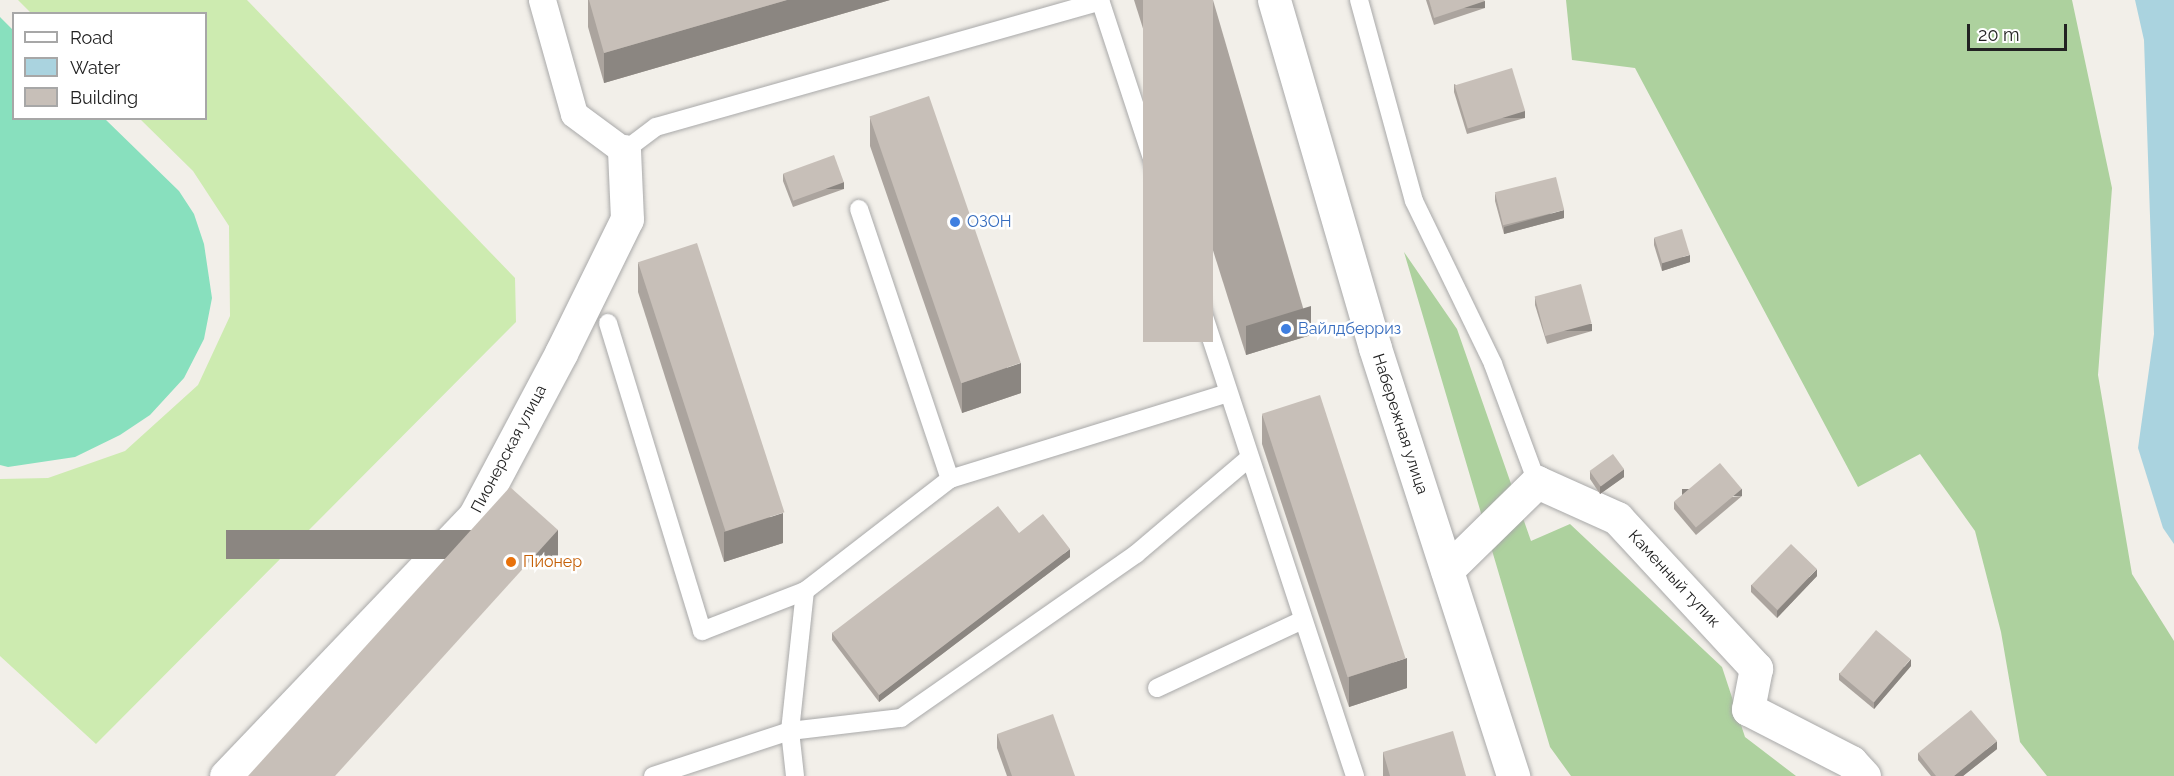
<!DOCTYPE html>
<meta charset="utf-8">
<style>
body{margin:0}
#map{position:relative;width:2174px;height:776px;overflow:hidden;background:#f2efe9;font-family:Raleway,sans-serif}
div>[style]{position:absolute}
.grass>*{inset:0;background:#cdebb0}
.forest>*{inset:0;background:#add19e}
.pitch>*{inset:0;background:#88e0be}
.water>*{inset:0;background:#aad3df}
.roads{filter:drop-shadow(0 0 2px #a9a9a9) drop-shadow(0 0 2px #a9a9a9)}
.service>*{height:18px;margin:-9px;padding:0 9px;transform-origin:9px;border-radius:9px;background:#fff}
.pedestrian>*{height:27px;margin:-13.5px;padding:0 13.5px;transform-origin:13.5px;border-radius:13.5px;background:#fff}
.minor>*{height:33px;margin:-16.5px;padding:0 16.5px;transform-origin:16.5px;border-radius:16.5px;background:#fff}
.wall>*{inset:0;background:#aba49e}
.shaded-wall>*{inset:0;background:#8b8681;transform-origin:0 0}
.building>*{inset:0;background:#c7bfb8;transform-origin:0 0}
.dots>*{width:16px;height:16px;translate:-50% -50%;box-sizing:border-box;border:3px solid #fff;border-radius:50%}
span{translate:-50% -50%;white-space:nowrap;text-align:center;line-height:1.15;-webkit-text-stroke:5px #fff;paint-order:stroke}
.shop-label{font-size:16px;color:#366cbe}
.left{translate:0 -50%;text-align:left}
.street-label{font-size:16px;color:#222}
.food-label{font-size:16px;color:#c56008}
.legend{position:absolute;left:12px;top:12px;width:195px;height:108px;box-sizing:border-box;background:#fff;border:2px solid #a7a7a7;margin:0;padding:8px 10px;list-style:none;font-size:18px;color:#222}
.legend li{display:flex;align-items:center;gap:12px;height:30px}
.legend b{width:30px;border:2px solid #a7a7a7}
.scale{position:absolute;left:1967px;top:24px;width:100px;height:27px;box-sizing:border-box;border:3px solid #222;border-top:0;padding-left:8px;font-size:18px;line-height:21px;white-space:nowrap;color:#222;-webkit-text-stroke:4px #fff;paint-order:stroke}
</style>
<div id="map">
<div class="grass">
<div style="clip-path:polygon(18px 0,247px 0,515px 278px,516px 322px,96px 744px,0 656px,0 479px,48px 478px,125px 451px,198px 385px,230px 316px,229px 226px,193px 171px,140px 119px,206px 118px,206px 14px,31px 13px)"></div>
</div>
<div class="forest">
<div style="clip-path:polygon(1566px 0,2072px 0,2112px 188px,2098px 375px,2132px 574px,2174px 641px,2174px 776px,2047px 776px,2020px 742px,2001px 632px,1975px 531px,1920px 454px,1858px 487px,1635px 68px,1572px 60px)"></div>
<div style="clip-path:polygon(1404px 252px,1457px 329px,1531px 541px,1570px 524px,1722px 667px,1745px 737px,1796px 776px,1571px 776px,1550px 747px)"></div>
</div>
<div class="pitch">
<div style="clip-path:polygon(0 17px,13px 30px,14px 118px,105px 119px,179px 191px,194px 214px,204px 244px,212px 298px,204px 339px,184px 378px,150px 415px,120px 435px,75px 457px,8px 467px,0 465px)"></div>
</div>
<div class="water">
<div style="clip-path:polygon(2135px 0,2174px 0,2174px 544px,2163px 528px,2138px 448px,2154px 334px,2144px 40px)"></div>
</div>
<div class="roads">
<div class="service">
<div style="left:1100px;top:0;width:817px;rotate:71.81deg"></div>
<div style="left:1359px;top:0;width:208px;rotate:74.7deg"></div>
<div style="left:1414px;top:201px;width:181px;rotate:64.1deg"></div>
<div style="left:1493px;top:364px;width:126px;rotate:69.6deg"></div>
<div style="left:624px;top:151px;width:40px;rotate:-37deg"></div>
<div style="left:656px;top:127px;width:462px;rotate:-15.8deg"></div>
<div style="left:859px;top:209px;width:285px;rotate:71.4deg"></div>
<div style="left:608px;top:323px;width:322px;rotate:73deg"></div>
<div style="left:702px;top:631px;width:110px;rotate:-21.2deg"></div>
<div style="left:805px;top:591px;width:183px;rotate:-37.7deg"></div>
<div style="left:950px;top:479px;width:291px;rotate:-17.2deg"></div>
<div style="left:1157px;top:688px;width:161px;rotate:-25deg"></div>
<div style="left:653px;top:776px;width:144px;rotate:-18.2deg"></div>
<div style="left:790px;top:731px;width:112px;rotate:-6.7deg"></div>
<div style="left:901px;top:718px;width:287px;rotate:-34.9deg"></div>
<div style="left:1136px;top:554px;width:148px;rotate:-40.3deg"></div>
<div style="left:795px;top:776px;width:45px;rotate:-96.3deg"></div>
<div style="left:790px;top:731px;width:141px;rotate:-83.9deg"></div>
</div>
<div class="pedestrian">
<div style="left:542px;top:0;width:118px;rotate:74.3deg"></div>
<div style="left:574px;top:114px;width:62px;rotate:36.5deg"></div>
</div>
<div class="minor">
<div style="left:1274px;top:0;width:362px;rotate:73.8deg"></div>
<div style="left:1375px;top:348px;width:450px;rotate:72.1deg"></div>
<div style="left:1447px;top:570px;width:126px;rotate:-44.4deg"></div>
<div style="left:1537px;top:482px;width:88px;rotate:24.2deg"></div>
<div style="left:1617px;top:518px;width:205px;rotate:47.2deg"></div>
<div style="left:1756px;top:668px;width:42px;rotate:101deg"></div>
<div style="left:1748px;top:709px;width:116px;rotate:27.2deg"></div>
<div style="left:1851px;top:762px;width:19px;rotate:47deg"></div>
<div style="left:226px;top:776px;width:361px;rotate:-46.3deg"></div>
<div style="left:475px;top:515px;width:183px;rotate:-62deg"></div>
<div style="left:561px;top:353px;width:149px;rotate:-63.8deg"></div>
<div style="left:627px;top:219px;width:68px;rotate:-92.5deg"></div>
</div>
</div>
<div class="wall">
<div style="clip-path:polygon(588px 0,890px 0,604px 83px,588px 27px)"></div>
<div style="clip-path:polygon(1134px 0,1213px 0,1311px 335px,1246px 355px)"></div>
<div style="clip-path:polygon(1426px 0,1484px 0,1485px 8px,1434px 25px)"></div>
<div style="clip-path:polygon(1454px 84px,1525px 118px,1467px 134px,1454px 92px)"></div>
<div style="clip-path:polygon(870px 117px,1021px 393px,962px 413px,870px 146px)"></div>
<div style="clip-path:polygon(783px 174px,844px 189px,793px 207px,783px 181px)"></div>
<div style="clip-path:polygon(1495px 194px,1564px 218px,1504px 234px,1495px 201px)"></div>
<div style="clip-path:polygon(1654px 238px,1690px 262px,1662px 271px,1654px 245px)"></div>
<div style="clip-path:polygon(638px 262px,783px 543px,724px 562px,638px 292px)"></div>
<div style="clip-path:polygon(1535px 298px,1592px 331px,1547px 344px,1535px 305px)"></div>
<div style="clip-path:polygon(1262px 414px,1407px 688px,1349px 707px,1262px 444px)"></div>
<div style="clip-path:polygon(1590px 471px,1624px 477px,1600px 494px,1590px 479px)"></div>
<div style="clip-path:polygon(1742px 496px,1696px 535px,1674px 509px,1674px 502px)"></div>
<div style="clip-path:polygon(1019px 533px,1070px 557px,879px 702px,832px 640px,832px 633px)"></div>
<div style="clip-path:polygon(1817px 576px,1777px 618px,1751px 592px,1751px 585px)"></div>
<div style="clip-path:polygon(1911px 666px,1874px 709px,1839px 680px,1839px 673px)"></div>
<div style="clip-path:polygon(997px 734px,1075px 776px,1007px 776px,997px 748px)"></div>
<div style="clip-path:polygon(1997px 749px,1963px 776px,1931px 776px,1918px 760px,1918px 753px)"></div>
<div style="clip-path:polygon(1383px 752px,1466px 776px,1383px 776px)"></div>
</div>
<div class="shaded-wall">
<div style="clip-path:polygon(787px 0,890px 0,604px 83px,604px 53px)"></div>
<div style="left:1485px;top:1px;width:7px;height:54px;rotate:90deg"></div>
<div style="left:1525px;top:111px;width:7px;height:60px;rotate:90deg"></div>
<div style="left:844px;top:182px;width:7px;height:54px;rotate:90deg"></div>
<div style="clip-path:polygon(1564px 210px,1564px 218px,1504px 234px,1504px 227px)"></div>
<div style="clip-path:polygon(1690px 255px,1690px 262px,1662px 271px,1662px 263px)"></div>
<div style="clip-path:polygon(1311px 306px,1311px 335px,1246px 355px,1246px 326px)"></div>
<div style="left:1592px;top:324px;width:7px;height:47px;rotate:90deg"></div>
<div style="clip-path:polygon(1021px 363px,1021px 393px,962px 413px,962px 383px)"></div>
<div style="clip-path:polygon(1624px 469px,1624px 477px,1600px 494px,1600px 486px)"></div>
<div style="left:1742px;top:489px;width:7px;height:60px;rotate:90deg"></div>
<div style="clip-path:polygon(783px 513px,783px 543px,724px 562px,724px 532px)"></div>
<div style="left:558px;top:530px;width:29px;height:332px;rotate:90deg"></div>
<div style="clip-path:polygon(1070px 549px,1070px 557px,879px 702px,879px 695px)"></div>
<div style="clip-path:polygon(1817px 569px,1817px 576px,1777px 618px,1777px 611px)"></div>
<div style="clip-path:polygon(1407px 658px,1407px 688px,1349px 707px,1349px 677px)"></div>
<div style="clip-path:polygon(1911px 659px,1911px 666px,1874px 709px,1874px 702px)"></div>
<div style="clip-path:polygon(1997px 741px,1997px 749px,1963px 776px,1954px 776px)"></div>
</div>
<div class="building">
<div style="clip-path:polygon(589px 0,787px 0,604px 53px)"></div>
<div style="left:1143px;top:0;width:70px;height:342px"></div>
<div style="clip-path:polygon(1429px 0,1484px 0,1485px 1px,1434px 18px)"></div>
<div style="left:1512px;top:68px;width:45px;height:60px;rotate:73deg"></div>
<div style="left:929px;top:96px;width:282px;height:63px;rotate:71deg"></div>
<div style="left:834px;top:155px;width:29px;height:54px;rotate:70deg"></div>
<div style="left:1556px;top:177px;width:34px;height:63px;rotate:76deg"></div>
<div style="left:1682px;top:229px;width:27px;height:29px;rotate:73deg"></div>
<div style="left:697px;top:243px;width:283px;height:62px;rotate:72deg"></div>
<div style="left:1581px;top:284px;width:41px;height:48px;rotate:75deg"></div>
<div style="left:1320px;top:395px;width:277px;height:61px;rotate:72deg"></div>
<div style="left:1613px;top:454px;width:19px;height:29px;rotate:54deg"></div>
<div style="left:1720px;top:463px;width:34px;height:60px;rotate:50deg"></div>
<div style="clip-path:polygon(510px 487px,558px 530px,335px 776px,248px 776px)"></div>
<div style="clip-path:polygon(998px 506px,1019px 533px,1043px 514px,1070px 549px,879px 695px,832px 633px)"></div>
<div style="left:1791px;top:544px;width:36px;height:57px;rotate:44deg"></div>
<div style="left:1876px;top:630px;width:45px;height:57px;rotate:40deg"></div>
<div style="clip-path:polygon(1971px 710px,1997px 741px,1954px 776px,1936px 776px,1918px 753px)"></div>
<div style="clip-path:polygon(1053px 714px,1075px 776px,1012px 776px,997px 734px)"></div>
<div style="clip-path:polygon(1453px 731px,1466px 776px,1390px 776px,1383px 752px)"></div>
</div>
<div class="dots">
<div style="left:955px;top:222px;background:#3f7fe0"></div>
<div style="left:1286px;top:329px;background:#3f7fe0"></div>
<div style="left:511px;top:562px;background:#e8710a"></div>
</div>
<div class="shop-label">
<span class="left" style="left:967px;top:222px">ОЗОН</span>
<span class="left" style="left:1298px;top:329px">Вайлдберриз</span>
</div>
<div class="street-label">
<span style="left:1400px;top:424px;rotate:72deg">Набережная улица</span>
<span style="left:509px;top:449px;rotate:-62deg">Пионерская улица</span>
<span style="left:1674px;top:579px;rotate:47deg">Каменный тупик</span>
</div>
<div class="food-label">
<span class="left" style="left:523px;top:562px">Пионер</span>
</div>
<ul class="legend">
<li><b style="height:8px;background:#fff"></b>Road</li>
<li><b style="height:16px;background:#aad3df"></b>Water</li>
<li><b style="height:16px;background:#c7bfb8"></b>Building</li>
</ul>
<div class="scale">20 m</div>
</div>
